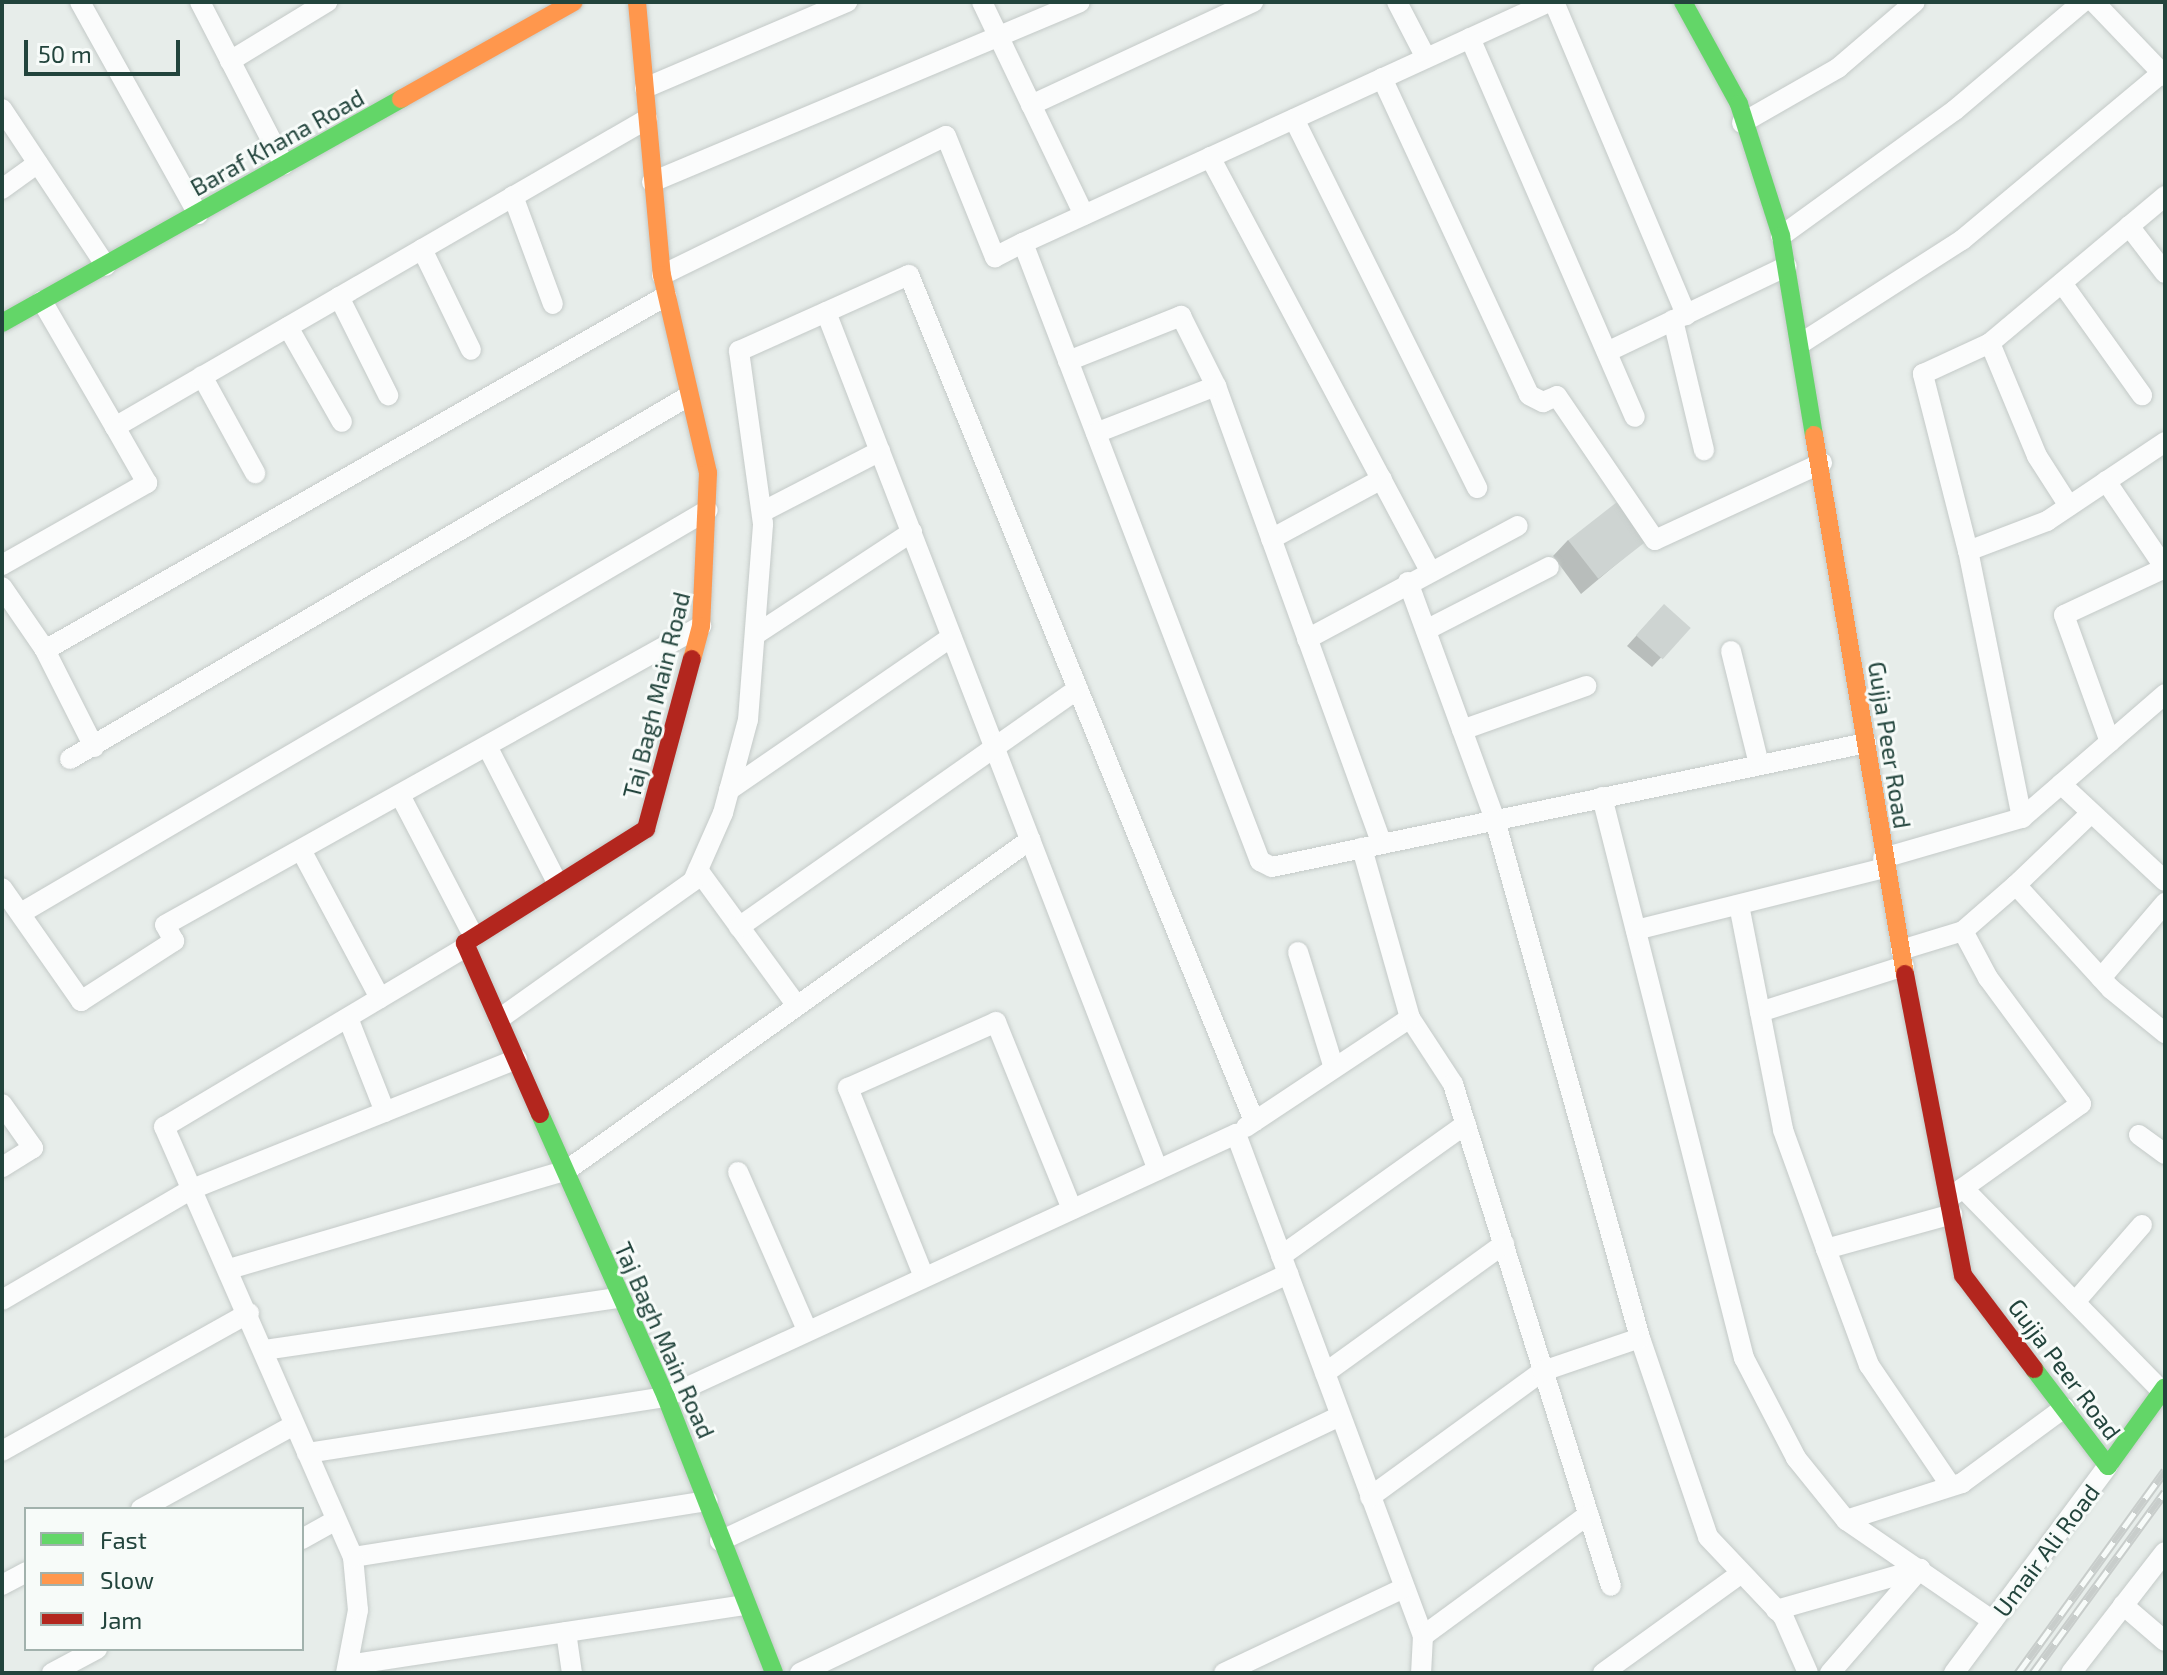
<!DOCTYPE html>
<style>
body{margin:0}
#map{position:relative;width:2167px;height:1675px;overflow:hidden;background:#e7edea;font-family:"Exo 2",sans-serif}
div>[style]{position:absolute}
.shadow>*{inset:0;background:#0003}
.building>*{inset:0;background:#ced4d2;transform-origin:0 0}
.roads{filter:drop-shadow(0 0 2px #c4cac8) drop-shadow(0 0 2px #c4cac8)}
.street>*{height:20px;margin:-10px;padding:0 10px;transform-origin:10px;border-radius:10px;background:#fbfcfc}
.fast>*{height:18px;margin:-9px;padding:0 9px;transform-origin:9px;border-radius:9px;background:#63d668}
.slow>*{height:18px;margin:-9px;padding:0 9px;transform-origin:9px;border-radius:9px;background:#ff974d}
.jam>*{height:18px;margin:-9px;padding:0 9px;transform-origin:9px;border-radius:9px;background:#b3261e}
.rail>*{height:9px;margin-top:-4.5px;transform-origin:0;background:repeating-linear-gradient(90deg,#f7fbf9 0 18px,#c8cdcb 0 36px);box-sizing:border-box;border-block:2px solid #c8cdcb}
span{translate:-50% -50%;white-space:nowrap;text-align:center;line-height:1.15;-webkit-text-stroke:6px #f7fbf9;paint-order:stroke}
.street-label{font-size:24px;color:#22443c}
.frame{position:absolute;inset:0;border:4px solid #22443c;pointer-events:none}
.legend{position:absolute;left:24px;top:1507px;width:280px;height:144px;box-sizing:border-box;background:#f7fbf9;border:2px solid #a2b2ad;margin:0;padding:10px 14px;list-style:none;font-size:24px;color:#22443c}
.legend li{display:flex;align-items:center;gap:16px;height:40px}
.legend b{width:40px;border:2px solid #a2b2ad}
.scale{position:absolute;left:24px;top:40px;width:156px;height:36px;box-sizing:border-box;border:4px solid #22443c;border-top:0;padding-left:10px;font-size:24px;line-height:28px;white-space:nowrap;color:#22443c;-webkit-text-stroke:6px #f7fbf9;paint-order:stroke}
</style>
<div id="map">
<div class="shadow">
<div style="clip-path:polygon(1568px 540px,1644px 541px,1581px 594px,1553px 556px)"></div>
<div style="clip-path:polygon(1654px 616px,1689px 628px,1652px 667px,1627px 646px)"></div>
</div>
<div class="building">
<div style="left:1617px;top:502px;width:49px;height:62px;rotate:52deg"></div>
<div style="left:1664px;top:604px;width:36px;height:42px;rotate:42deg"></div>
</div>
<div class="roads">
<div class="street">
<div style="left:80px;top:2px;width:243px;rotate:60.9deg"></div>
<div style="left:200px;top:2px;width:183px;rotate:62.7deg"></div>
<div style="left:982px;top:2px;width:236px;rotate:64.4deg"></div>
<div style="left:1397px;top:2px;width:63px;rotate:62.6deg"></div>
<div style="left:1549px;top:2px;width:579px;rotate:155.38deg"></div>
<div style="left:1023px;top:243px;width:662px;rotate:69.02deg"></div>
<div style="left:1260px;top:861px;width:13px;rotate:27deg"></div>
<div style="left:1272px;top:867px;width:607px;rotate:-11.79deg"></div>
<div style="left:1554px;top:2px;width:340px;rotate:67.1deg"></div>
<div style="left:2094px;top:2px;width:103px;rotate:46.2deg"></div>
<div style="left:1470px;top:38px;width:413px;rotate:66.5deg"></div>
<div style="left:230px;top:61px;width:114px;rotate:-31.3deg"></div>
<div style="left:1382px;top:78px;width:349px;rotate:65.1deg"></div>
<div style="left:1529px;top:395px;width:16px;rotate:27deg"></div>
<div style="left:1543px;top:402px;width:15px;rotate:-23deg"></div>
<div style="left:1557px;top:396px;width:174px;rotate:55.8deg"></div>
<div style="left:1655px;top:540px;width:184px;rotate:-24.8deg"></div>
<div style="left:645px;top:88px;width:220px;rotate:-23.1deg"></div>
<div style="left:1031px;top:105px;width:245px;rotate:-24.9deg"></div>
<div style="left:2px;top:109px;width:188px;rotate:56.5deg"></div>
<div style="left:1294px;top:119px;width:412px;rotate:63.6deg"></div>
<div style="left:1742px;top:123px;width:111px;rotate:-29.8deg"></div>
<div style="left:1838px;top:68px;width:101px;rotate:-40.6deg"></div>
<div style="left:1210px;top:157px;width:468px;rotate:62deg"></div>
<div style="left:652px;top:182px;width:464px;rotate:-22.8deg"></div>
<div style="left:2px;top:189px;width:44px;rotate:-35.8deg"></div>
<div style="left:513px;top:196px;width:115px;rotate:69.7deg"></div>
<div style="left:2129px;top:226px;width:59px;rotate:52.5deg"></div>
<div style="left:1781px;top:236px;width:215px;rotate:-35.9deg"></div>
<div style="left:1955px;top:110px;width:167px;rotate:-40.2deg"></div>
<div style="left:422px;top:249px;width:112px;rotate:64.1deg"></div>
<div style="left:662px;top:275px;width:316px;rotate:-26.1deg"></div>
<div style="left:946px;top:136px;width:131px;rotate:68deg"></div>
<div style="left:995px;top:257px;width:31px;rotate:-27deg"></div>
<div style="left:2062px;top:283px;width:138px;rotate:54.5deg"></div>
<div style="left:339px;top:297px;width:110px;rotate:63.4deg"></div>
<div style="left:42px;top:301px;width:146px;rotate:59.9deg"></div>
<div style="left:115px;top:427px;width:615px;rotate:-30.07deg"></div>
<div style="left:826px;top:312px;width:920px;rotate:68.85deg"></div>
<div style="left:1673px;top:320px;width:134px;rotate:76.6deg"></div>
<div style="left:288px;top:327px;width:109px;rotate:60.4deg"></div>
<div style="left:1803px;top:342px;width:189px;rotate:-32.7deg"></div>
<div style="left:1962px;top:240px;width:261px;rotate:-39.9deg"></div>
<div style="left:1990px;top:343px;width:122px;rotate:67.4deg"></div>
<div style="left:2037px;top:456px;width:59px;rotate:57.4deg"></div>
<div style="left:1607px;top:352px;width:199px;rotate:-25.5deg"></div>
<div style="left:1068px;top:361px;width:122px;rotate:-21.7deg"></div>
<div style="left:1181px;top:316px;width:78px;rotate:63.4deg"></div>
<div style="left:1216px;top:386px;width:486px;rotate:70.1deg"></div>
<div style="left:202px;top:376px;width:111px;rotate:61.3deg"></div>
<div style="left:1096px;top:433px;width:129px;rotate:-21.4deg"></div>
<div style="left:2106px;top:481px;width:105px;rotate:55.9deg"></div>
<div style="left:762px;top:512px;width:133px;rotate:-27.3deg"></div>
<div style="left:1271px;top:539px;width:126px;rotate:-28.4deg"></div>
<div style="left:1968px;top:551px;width:85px;rotate:-20.8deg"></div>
<div style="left:2047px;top:521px;width:142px;rotate:-33.8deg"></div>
<div style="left:2px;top:565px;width:167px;rotate:-29.5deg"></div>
<div style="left:147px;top:483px;width:64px;rotate:-119.7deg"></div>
<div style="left:1408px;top:582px;width:253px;rotate:69.9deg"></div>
<div style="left:1495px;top:820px;width:538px;rotate:74.36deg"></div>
<div style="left:1640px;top:1338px;width:210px;rotate:71.1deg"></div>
<div style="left:1708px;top:1537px;width:109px;rotate:46.5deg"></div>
<div style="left:1783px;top:1616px;width:62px;rotate:66.3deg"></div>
<div style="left:2px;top:587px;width:74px;rotate:55.5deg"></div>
<div style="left:44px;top:648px;width:111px;rotate:63.2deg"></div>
<div style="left:1426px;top:630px;width:138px;rotate:-27.1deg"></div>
<div style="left:755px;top:635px;width:188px;rotate:-33.3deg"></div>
<div style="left:1307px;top:639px;width:239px;rotate:-28.2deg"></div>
<div style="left:45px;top:650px;width:715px;rotate:-29.69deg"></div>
<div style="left:1731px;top:651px;width:116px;rotate:76.1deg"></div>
<div style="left:1462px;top:730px;width:132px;rotate:-19.5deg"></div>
<div style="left:2110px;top:742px;width:135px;rotate:-109.9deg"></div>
<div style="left:2064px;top:615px;width:111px;rotate:-25deg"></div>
<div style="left:487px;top:746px;width:153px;rotate:62.8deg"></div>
<div style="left:70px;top:759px;width:715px;rotate:-30.4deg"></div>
<div style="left:2061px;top:784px;width:142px;rotate:43deg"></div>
<div style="left:729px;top:790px;width:270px;rotate:-34.5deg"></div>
<div style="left:400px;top:795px;width:160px;rotate:62.5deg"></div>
<div style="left:1602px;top:797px;width:579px;rotate:75.8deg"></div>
<div style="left:1744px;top:1358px;width:113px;rotate:62.5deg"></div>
<div style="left:1796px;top:1458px;width:80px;rotate:51.1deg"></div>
<div style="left:1846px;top:1520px;width:178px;rotate:34.5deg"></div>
<div style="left:2022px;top:818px;width:272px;rotate:-101.4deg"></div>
<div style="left:1968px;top:551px;width:183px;rotate:-104.3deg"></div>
<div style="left:1923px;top:374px;width:74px;rotate:-24.8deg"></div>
<div style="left:1990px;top:343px;width:229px;rotate:-40deg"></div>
<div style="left:301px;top:850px;width:168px;rotate:61.9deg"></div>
<div style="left:1883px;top:858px;width:145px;rotate:-16.1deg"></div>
<div style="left:2022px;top:818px;width:189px;rotate:-40.9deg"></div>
<div style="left:698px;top:870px;width:168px;rotate:53.9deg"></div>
<div style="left:2016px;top:885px;width:101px;rotate:-43.8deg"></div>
<div style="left:2px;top:888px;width:138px;rotate:55deg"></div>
<div style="left:81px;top:1001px;width:111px;rotate:-32.8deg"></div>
<div style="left:174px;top:941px;width:18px;rotate:-119deg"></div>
<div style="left:165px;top:925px;width:614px;rotate:-29.15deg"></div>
<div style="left:1739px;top:905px;width:229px;rotate:78.9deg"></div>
<div style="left:1783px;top:1130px;width:127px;rotate:70.1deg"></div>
<div style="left:1826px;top:1249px;width:124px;rotate:69.7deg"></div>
<div style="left:1869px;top:1365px;width:146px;rotate:55.9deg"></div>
<div style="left:21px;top:913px;width:796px;rotate:-30.4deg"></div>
<div style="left:739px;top:927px;width:414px;rotate:-35.1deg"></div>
<div style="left:1636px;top:930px;width:257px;rotate:-14deg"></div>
<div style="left:1901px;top:950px;width:65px;rotate:-17deg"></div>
<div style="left:1963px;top:931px;width:70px;rotate:-41deg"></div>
<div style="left:2016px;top:885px;width:141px;rotate:47.6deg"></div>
<div style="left:2111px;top:989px;width:70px;rotate:39.2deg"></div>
<div style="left:1298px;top:952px;width:121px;rotate:72.8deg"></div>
<div style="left:2101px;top:978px;width:99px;rotate:-49.5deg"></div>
<div style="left:1760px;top:1012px;width:151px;rotate:-17.7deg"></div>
<div style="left:348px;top:1018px;width:101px;rotate:68.5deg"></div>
<div style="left:1410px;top:1018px;width:79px;rotate:56.9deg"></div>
<div style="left:1453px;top:1084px;width:526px;rotate:72.53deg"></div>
<div style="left:499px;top:1019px;width:238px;rotate:-35.4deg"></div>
<div style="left:693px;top:881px;width:74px;rotate:-66.2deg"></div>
<div style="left:723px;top:813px;width:96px;rotate:-75deg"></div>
<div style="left:748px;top:720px;width:197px;rotate:-85.6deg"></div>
<div style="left:763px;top:524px;width:175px;rotate:-97.9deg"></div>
<div style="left:739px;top:351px;width:186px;rotate:-24.1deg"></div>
<div style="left:909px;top:275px;width:914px;rotate:67.81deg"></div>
<div style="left:2px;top:1104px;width:54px;rotate:54.8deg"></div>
<div style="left:33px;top:1148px;width:36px;rotate:148deg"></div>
<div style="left:1246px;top:1127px;width:197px;rotate:-33.6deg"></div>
<div style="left:1410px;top:1018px;width:177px;rotate:-105.8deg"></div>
<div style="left:2139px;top:1135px;width:32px;rotate:36deg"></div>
<div style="left:738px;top:1172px;width:172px;rotate:66.4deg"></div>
<div style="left:1963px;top:1188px;width:284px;rotate:45.6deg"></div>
<div style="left:1949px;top:1198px;width:162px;rotate:-35.5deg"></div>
<div style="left:2081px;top:1104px;width:157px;rotate:-126.4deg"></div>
<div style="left:1988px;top:978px;width:53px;rotate:-118deg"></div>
<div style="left:1826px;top:1249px;width:131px;rotate:-15.5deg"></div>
<div style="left:1281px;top:1256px;width:227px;rotate:-35.5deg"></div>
<div style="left:229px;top:1269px;width:352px;rotate:-16.3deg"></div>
<div style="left:567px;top:1170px;width:569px;rotate:-35.48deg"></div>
<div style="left:924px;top:1277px;width:204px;rotate:-111.9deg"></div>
<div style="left:848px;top:1088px;width:162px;rotate:-24deg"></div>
<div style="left:996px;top:1022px;width:202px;rotate:67.9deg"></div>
<div style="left:2px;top:1300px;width:220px;rotate:-30.3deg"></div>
<div style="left:192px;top:1189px;width:350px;rotate:-21.8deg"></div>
<div style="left:2075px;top:1302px;width:102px;rotate:-49deg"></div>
<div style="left:265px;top:1350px;width:358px;rotate:-8.4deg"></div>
<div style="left:1325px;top:1373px;width:221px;rotate:-35.8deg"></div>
<div style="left:2px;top:1451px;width:283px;rotate:-29.2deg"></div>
<div style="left:307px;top:1453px;width:363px;rotate:-8.9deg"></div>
<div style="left:666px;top:1397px;width:628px;rotate:-24.77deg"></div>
<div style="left:1236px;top:1134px;width:536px;rotate:69.57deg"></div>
<div style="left:1423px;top:1636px;width:37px;rotate:93deg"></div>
<div style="left:1370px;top:1497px;width:214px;rotate:-36.1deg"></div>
<div style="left:1543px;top:1371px;width:102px;rotate:-18.8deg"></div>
<div style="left:141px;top:1509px;width:172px;rotate:-28.8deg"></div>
<div style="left:1846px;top:1520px;width:122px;rotate:-17.7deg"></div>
<div style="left:1962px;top:1483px;width:127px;rotate:-36.3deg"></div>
<div style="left:302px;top:1539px;width:38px;rotate:-29deg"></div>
<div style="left:720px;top:1541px;width:628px;rotate:-25.18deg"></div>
<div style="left:353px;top:1557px;width:359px;rotate:-9deg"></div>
<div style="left:2px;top:1585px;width:27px;rotate:-28deg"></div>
<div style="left:2123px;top:1605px;width:55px;rotate:40.6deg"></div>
<div style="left:1776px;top:1610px;width:150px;rotate:-15.9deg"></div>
<div style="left:566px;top:1632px;width:41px;rotate:81.7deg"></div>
<div style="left:1423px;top:1636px;width:205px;rotate:-36.3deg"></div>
<div style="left:348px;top:1665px;width:402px;rotate:-8.6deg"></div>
<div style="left:52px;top:1673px;width:51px;rotate:-28.1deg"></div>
<div style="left:346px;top:1673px;width:64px;rotate:-79.2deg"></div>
<div style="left:358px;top:1610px;width:53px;rotate:-95.4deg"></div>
<div style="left:353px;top:1557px;width:470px;rotate:-113.7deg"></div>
<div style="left:164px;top:1127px;width:352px;rotate:-30.8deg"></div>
<div style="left:800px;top:1673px;width:598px;rotate:-25.45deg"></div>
<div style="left:1224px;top:1673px;width:199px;rotate:-25.3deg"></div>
<div style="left:1603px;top:1673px;width:168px;rotate:-35.8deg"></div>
<div style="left:1830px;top:1673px;width:138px;rotate:-49.1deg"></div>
<div style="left:1954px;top:1673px;width:258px;rotate:-53.4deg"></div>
<div style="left:2071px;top:1673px;width:153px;rotate:-52.2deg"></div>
</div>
<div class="fast">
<div style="left:1683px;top:2px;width:116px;rotate:61.2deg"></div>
<div style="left:1739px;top:104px;width:139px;rotate:72.3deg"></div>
<div style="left:1781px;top:236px;width:202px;rotate:80.6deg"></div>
<div style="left:2px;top:323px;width:458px;rotate:-29.3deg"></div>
<div style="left:540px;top:1114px;width:310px;rotate:66deg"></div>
<div style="left:666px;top:1397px;width:296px;rotate:68.6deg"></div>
<div style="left:2034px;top:1369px;width:122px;rotate:52.7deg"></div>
<div style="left:2108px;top:1466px;width:97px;rotate:-54.2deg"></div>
</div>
<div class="slow">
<div style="left:637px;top:2px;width:274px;rotate:84.8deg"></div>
<div style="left:662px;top:275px;width:203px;rotate:76.9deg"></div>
<div style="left:708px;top:473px;width:153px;rotate:92.6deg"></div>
<div style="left:701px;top:626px;width:34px;rotate:105deg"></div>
<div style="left:401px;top:99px;width:198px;rotate:-29.3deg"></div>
<div style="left:1814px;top:435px;width:547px;rotate:80.42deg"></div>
</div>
<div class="jam">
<div style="left:1905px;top:974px;width:307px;rotate:79.1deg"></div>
<div style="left:1963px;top:1275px;width:118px;rotate:52.9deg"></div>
<div style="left:540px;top:1114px;width:187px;rotate:-113.7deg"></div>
<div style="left:465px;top:943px;width:214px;rotate:-32.2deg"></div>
<div style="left:646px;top:829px;width:176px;rotate:-74.9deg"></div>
</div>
</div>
<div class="rail">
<div style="left:2018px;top:1673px;width:250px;rotate:-54deg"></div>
<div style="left:2033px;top:1673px;width:224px;rotate:-53.9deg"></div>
</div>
<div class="street-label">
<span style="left:277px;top:142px;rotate:-29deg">Baraf Khana Road</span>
<span style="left:656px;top:695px;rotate:-76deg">Taj Bagh Main Road</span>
<span style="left:1890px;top:745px;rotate:81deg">Gujja Peer Road</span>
<span style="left:665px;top:1340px;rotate:66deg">Taj Bagh Main Road</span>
<span style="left:2065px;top:1369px;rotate:53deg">Gujja Peer Road</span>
<span style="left:2046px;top:1550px;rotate:-53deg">Umair Ali Road</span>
</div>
<div class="frame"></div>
<ul class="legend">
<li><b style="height:10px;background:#63d668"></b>Fast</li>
<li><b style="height:10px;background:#ff974d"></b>Slow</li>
<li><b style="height:10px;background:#b3261e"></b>Jam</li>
</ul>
<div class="scale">50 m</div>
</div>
